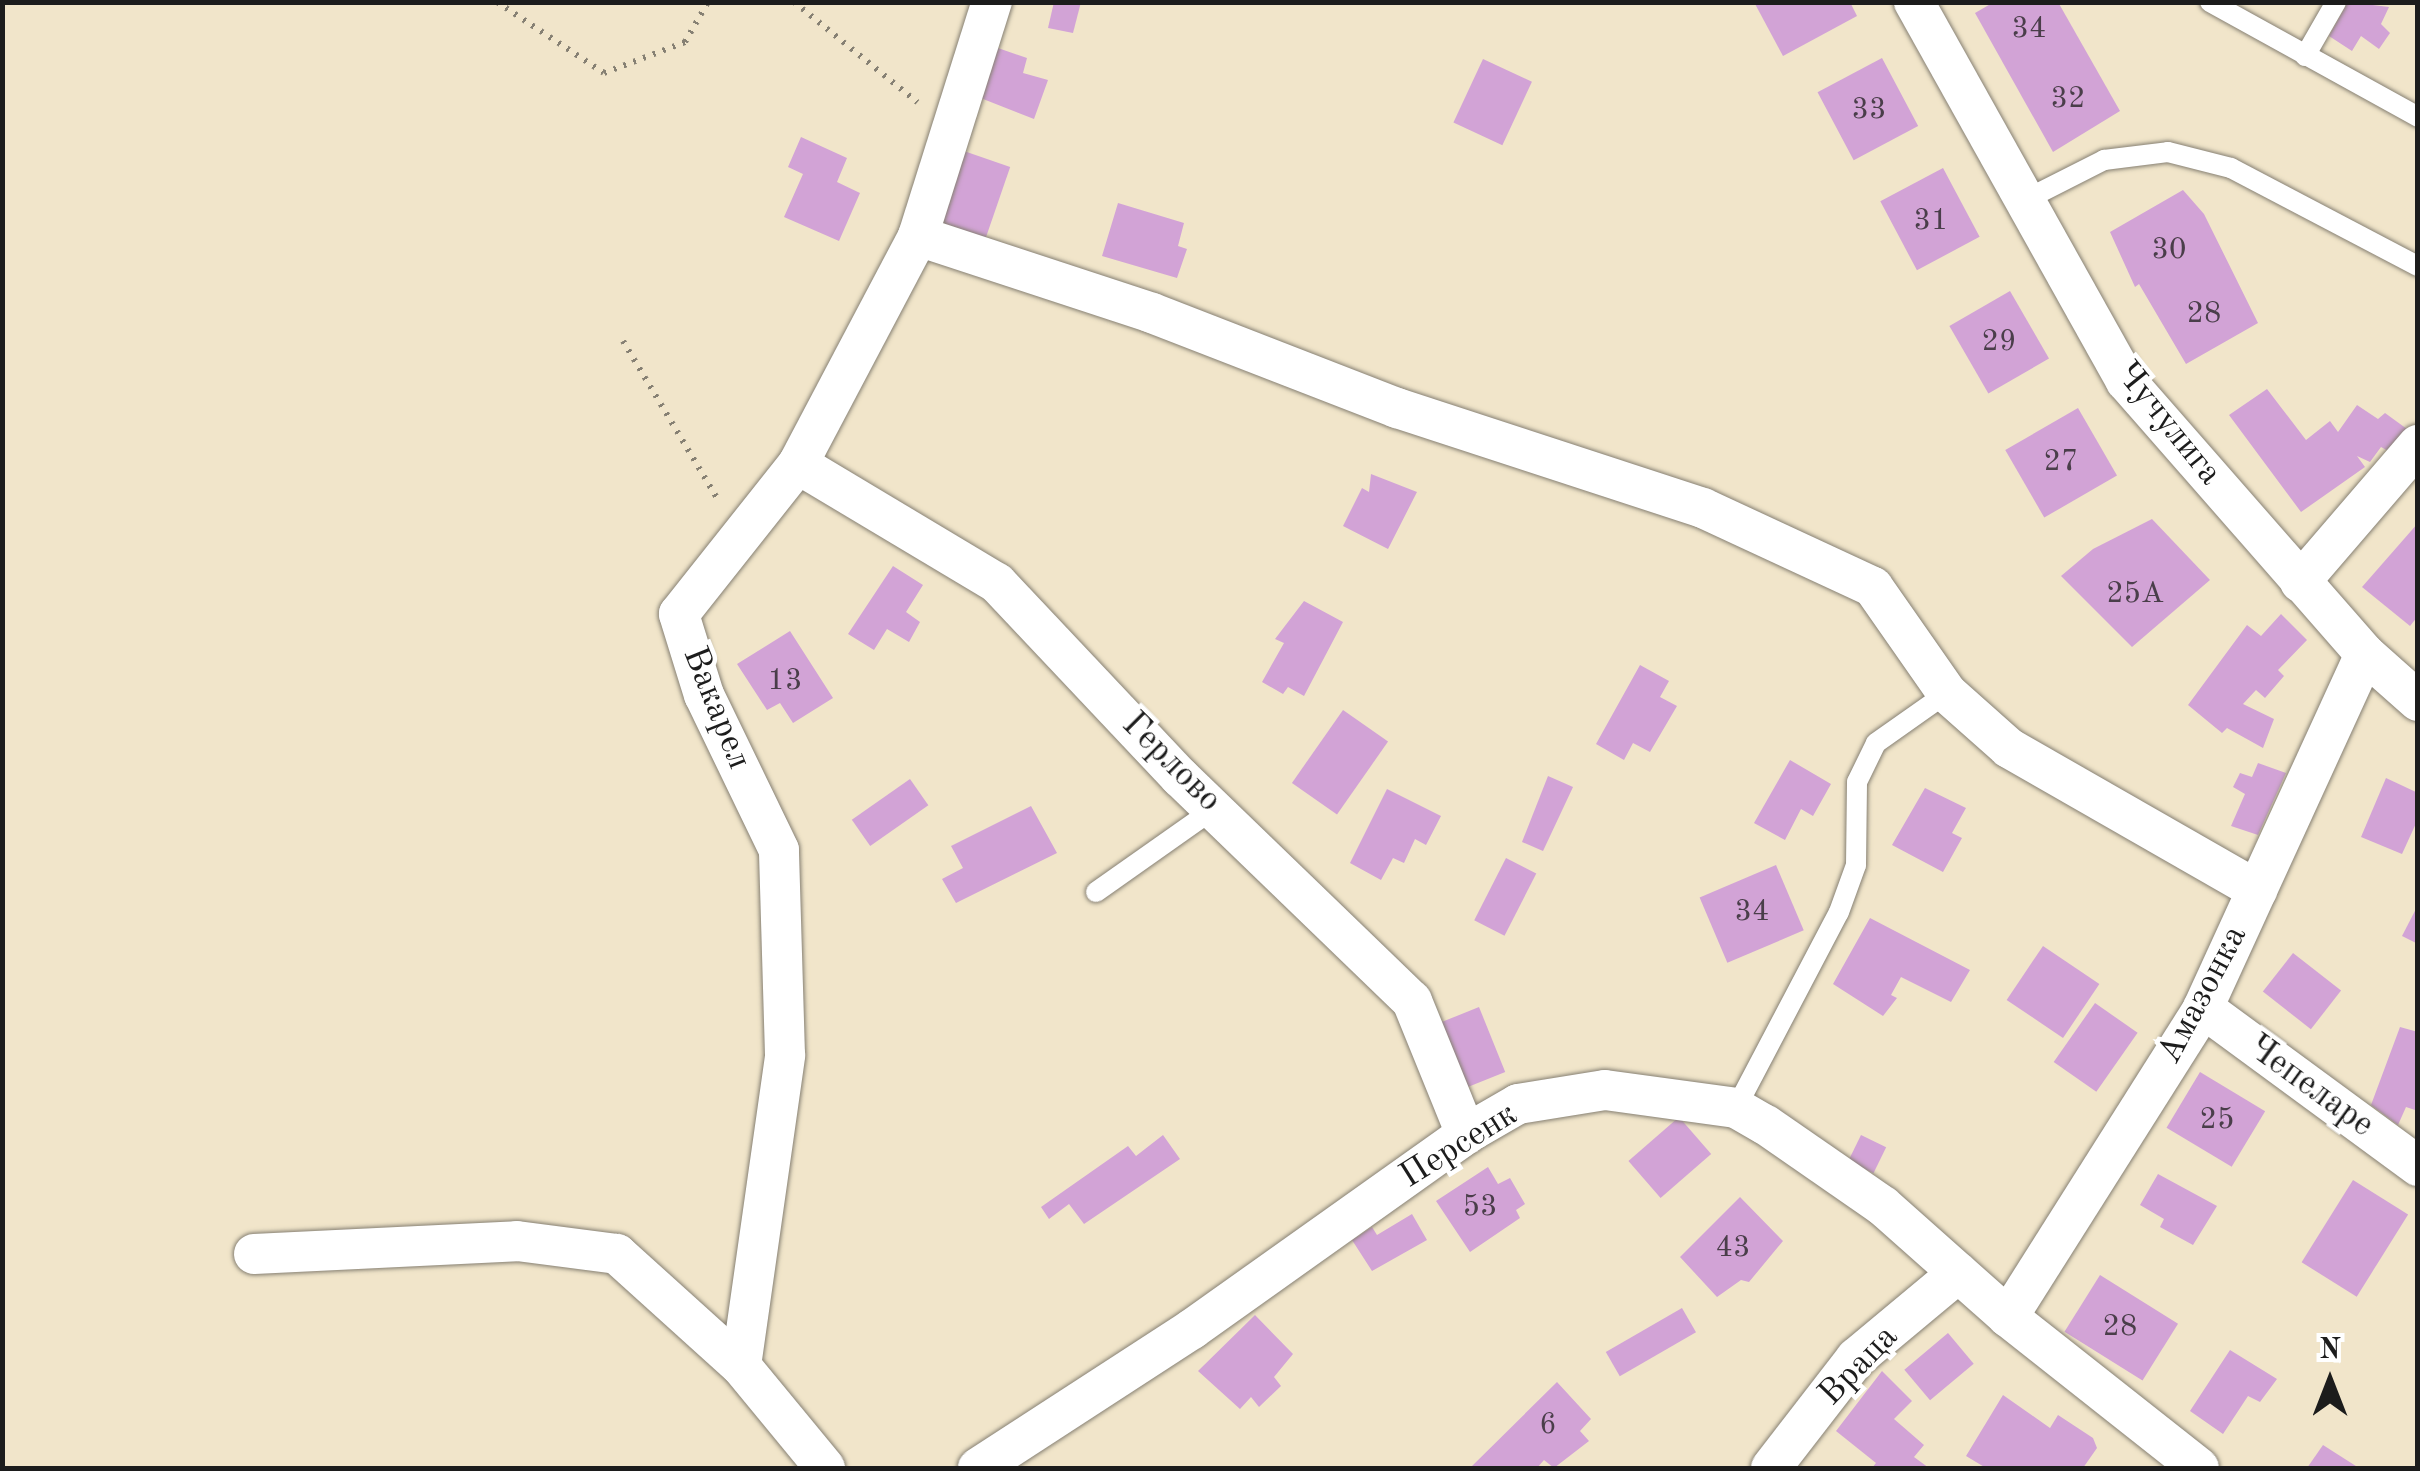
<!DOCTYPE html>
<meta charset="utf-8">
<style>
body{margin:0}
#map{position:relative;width:2420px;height:1471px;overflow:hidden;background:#f1e5ca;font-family:"Old Standard TT",serif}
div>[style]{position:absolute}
.building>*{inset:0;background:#d2a3d6;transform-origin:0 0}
.path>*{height:6px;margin-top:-3px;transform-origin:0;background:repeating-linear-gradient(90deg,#868073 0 2.5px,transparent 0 10.5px)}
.roads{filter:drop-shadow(0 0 2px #868073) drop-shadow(0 0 2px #868073)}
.lane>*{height:20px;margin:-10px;padding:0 10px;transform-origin:10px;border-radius:10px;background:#fff}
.street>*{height:40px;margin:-20px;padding:0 20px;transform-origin:20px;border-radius:20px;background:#fff}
span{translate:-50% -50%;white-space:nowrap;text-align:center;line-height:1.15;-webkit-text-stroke:9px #fff;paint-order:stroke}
.number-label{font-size:30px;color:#4a3e4a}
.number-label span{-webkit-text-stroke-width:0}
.street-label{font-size:35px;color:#1c1c1c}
.frame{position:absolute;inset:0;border:5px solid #1c1c1c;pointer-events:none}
.north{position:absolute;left:2280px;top:1331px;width:100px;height:100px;-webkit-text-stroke:8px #fff;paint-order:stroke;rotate:0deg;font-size:28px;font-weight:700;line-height:40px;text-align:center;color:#1c1c1c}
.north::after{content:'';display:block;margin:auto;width:35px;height:45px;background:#1c1c1c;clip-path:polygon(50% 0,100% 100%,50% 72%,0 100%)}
</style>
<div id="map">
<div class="building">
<div style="clip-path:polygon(1054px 2px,1081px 2px,1073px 33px,1048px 28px)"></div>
<div style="clip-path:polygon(1754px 2px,1850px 2px,1857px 16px,1783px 56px)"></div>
<div style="clip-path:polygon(1994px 2px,2058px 2px,2120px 111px,2053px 152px,1975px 13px)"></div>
<div style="clip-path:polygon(2348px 2px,2389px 7px,2381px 24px,2390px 33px,2379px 49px,2361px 36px,2352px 51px,2329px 36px)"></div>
<div style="clip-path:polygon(995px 47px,1027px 58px,1023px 73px,1048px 80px,1034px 119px,978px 97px)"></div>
<div style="left:1882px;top:58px;width:77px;height:73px;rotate:62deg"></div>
<div style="left:1483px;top:59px;width:54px;height:70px;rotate:25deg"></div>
<div style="clip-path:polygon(801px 137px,847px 158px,837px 182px,860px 193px,839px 241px,784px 217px,803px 174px,788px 167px)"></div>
<div style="left:961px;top:150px;width:52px;height:78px;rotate:19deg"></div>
<div style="left:1943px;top:168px;width:78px;height:71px;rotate:62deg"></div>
<div style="clip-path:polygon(2183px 190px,2204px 214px,2258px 323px,2186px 364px,2139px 284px,2135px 287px,2110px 232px)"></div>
<div style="clip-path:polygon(1118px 203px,1184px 223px,1178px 246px,1187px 249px,1177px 278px,1102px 256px)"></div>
<div style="left:2010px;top:291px;width:78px;height:70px;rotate:60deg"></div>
<div style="clip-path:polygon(2267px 389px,2306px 440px,2330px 421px,2338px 432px,2357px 405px,2378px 419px,2385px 413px,2407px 429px,2392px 453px,2381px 447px,2370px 462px,2357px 456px,2365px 467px,2301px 512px,2229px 415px)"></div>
<div style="left:2078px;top:408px;width:78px;height:84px;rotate:60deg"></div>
<div style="clip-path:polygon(1371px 474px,1417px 492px,1388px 549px,1343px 526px,1362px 488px,1369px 492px)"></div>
<div style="clip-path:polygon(2152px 519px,2210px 580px,2132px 647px,2061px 576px,2093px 549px)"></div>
<div style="clip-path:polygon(2418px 523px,2418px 616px,2410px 626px,2362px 587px)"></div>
<div style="clip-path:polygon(893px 566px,923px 585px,906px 612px,920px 622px,909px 642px,887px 629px,874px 650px,848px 634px)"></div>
<div style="clip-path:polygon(1304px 601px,1343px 622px,1304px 696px,1288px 687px,1283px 694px,1262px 682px,1284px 643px,1275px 639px)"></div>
<div style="clip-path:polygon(2281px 614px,2307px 640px,2278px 670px,2284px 676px,2265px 698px,2256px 690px,2243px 704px,2274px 719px,2263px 748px,2227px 728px,2222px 733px,2188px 705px,2247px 625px,2261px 636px)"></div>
<div style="clip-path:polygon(790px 631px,833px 698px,793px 723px,780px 703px,767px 710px,737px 664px)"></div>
<div style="clip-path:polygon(1640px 665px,1669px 681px,1660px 697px,1677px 706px,1650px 752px,1633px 743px,1624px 760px,1596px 744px)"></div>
<div style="left:1343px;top:710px;width:55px;height:89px;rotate:35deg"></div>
<div style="clip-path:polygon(1790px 760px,1831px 784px,1813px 816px,1801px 809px,1785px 840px,1754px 823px)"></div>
<div style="clip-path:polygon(2258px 763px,2286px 773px,2258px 835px,2231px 826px,2245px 794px,2233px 787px,2240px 773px,2252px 777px)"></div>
<div style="clip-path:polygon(1548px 776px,1573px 787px,1543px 851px,1522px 842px)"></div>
<div style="clip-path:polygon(2386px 778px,2418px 793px,2418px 819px,2402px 854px,2361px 837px)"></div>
<div style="left:910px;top:779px;width:32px;height:71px;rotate:55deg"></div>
<div style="clip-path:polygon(1925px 788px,1966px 808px,1952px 833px,1962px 838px,1943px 872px,1892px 845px)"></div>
<div style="clip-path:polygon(1387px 789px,1441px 816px,1426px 845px,1415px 839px,1404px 863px,1393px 858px,1381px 880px,1350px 863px)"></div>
<div style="clip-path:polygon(1031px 806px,1057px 853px,956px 903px,942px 879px,963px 868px,951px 846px)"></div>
<div style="left:1506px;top:858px;width:34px;height:70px;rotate:27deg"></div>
<div style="left:1776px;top:865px;width:71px;height:83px;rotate:67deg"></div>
<div style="clip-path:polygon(2418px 905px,2418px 944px,2402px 936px)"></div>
<div style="clip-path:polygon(1870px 918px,1970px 970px,1951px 1002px,1901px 977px,1891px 995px,1897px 998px,1883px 1016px,1833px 984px)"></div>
<div style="left:2043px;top:946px;width:68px;height:65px;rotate:34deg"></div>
<div style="left:2293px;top:953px;width:61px;height:49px;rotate:38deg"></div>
<div style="left:2095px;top:1003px;width:52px;height:72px;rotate:35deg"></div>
<div style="left:1479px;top:1007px;width:70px;height:47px;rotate:68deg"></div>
<div style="clip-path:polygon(2400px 1027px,2418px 1032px,2418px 1111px,2406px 1107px,2398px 1125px,2371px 1105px)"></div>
<div style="left:2200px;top:1072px;width:76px;height:65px;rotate:31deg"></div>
<div style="left:1679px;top:1117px;width:49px;height:67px;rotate:49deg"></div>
<div style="clip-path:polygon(1163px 1135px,1180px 1159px,1084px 1224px,1069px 1204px,1049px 1219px,1041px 1207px,1128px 1146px,1136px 1156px)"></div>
<div style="left:1861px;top:1135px;width:28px;height:29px;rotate:26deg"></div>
<div style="clip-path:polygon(1488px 1167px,1498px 1184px,1510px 1178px,1525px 1204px,1516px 1210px,1520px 1218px,1470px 1252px,1436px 1201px)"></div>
<div style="clip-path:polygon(2158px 1174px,2217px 1206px,2193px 1245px,2160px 1227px,2164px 1219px,2140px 1205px)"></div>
<div style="left:2353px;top:1180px;width:65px;height:97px;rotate:32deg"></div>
<div style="clip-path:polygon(1740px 1197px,1783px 1241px,1749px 1282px,1741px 1280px,1717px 1297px,1680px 1257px)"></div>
<div style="clip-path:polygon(1412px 1214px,1427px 1240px,1372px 1271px,1352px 1240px,1372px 1227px,1377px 1235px)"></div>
<div style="left:2100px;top:1275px;width:92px;height:67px;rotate:32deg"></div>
<div style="left:1682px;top:1308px;width:28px;height:88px;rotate:60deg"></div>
<div style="clip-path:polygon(1255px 1315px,1293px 1354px,1274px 1377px,1281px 1386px,1259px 1407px,1251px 1397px,1240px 1409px,1198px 1371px)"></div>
<div style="left:1948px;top:1333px;width:40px;height:57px;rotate:50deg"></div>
<div style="clip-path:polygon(2230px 1350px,2277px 1379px,2260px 1402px,2248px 1396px,2223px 1434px,2190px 1411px)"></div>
<div style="clip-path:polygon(1882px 1371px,1912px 1401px,1894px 1419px,1924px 1445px,1914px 1457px,1929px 1468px,1872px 1468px,1876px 1463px,1836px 1431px)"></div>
<div style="clip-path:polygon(1557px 1382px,1591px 1419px,1580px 1431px,1589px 1441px,1554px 1468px,1544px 1460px,1537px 1468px,1470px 1468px)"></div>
<div style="clip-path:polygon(2003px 1395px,2050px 1428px,2058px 1415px,2093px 1438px,2097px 1448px,2083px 1468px,1986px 1468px,1966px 1456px)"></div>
<div style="clip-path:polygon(2323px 1445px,2359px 1468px,2307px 1468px)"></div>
</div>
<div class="path">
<div style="left:497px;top:2px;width:128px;rotate:33.6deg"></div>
<div style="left:604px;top:73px;width:87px;rotate:-20.9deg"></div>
<div style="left:685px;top:42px;width:46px;rotate:-60.1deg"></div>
<div style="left:794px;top:2px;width:159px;rotate:39.1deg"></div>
<div style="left:623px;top:341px;width:183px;rotate:59.1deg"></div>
</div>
<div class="roads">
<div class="lane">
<div style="left:2210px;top:2px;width:238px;rotate:28.9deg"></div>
<div style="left:2305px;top:56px;width:62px;rotate:-60.1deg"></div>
<div style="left:2026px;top:206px;width:12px;rotate:-55deg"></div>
<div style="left:2033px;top:196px;width:80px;rotate:-26.9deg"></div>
<div style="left:2104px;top:160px;width:64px;rotate:-7.1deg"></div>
<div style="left:2168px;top:152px;width:65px;rotate:14.3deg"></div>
<div style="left:2231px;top:168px;width:211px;rotate:27.7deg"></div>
<div style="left:1096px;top:892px;width:146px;rotate:-35.2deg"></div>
<div style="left:1736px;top:1108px;width:221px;rotate:-62.3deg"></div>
<div style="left:1839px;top:912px;width:50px;rotate:-70.1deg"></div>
<div style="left:1856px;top:865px;width:83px;rotate:-89.3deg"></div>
<div style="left:1857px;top:782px;width:43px;rotate:-64deg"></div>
<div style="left:1876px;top:743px;width:87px;rotate:-35.2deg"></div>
</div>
<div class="street">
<div style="left:1914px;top:2px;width:434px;rotate:60.8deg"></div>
<div style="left:2126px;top:381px;width:363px;rotate:48.8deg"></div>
<div style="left:2365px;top:654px;width:71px;rotate:41.6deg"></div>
<div style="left:918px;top:236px;width:246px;rotate:18.2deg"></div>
<div style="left:1152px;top:313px;width:263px;rotate:21.2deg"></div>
<div style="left:1397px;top:408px;width:322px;rotate:18.1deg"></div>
<div style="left:1703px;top:508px;width:187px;rotate:24.9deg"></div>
<div style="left:1873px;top:587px;width:129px;rotate:55.1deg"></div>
<div style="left:1947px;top:693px;width:83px;rotate:41.6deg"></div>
<div style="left:2009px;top:748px;width:286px;rotate:29.8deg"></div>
<div style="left:798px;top:464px;width:232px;rotate:30.9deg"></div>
<div style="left:997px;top:583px;width:267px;rotate:46.7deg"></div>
<div style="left:1180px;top:777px;width:322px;rotate:44deg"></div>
<div style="left:1412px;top:1001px;width:144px;rotate:67.9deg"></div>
<div style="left:2300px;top:582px;width:181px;rotate:-49.3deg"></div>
<div style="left:2203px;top:1008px;width:267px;rotate:36.3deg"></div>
<div style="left:254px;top:1254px;width:263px;rotate:-2.8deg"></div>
<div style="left:517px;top:1241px;width:101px;rotate:7.4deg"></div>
<div style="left:617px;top:1254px;width:167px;rotate:42.1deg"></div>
<div style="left:741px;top:1366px;width:132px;rotate:50.5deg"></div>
<div style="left:2008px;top:1317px;width:365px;rotate:-57.7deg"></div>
<div style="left:2203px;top:1008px;width:389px;rotate:-65.4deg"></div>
<div style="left:741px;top:1366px;width:314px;rotate:-81.9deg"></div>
<div style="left:785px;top:1055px;width:205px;rotate:-91.7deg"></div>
<div style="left:779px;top:850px;width:172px;rotate:-115.8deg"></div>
<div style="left:704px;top:695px;width:85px;rotate:-107.2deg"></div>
<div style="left:679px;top:614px;width:191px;rotate:-51.6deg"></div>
<div style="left:798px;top:464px;width:258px;rotate:-62.2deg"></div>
<div style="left:918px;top:236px;width:245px;rotate:-72.5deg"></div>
<div style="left:978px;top:1468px;width:255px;rotate:-33deg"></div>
<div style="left:1192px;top:1329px;width:336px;rotate:-35.4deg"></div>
<div style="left:1466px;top:1134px;width:60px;rotate:-30deg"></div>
<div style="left:1518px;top:1104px;width:88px;rotate:-9.1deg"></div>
<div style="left:1605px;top:1090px;width:132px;rotate:7.8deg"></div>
<div style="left:1736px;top:1108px;width:34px;rotate:30deg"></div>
<div style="left:1766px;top:1125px;width:142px;rotate:34.7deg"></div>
<div style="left:1883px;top:1206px;width:167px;rotate:41.6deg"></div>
<div style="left:2008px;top:1317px;width:243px;rotate:38.3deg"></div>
<div style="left:1771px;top:1468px;width:139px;rotate:-52.3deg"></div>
<div style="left:1856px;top:1358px;width:133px;rotate:-39.8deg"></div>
</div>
</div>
<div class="number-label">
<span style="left:2029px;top:29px">34</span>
<span style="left:2068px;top:99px">32</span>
<span style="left:1869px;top:110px">33</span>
<span style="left:1931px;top:221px">31</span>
<span style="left:2169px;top:250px">30</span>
<span style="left:2204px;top:314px">28</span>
<span style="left:1999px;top:342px">29</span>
<span style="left:2061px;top:462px">27</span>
<span style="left:2135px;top:594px">25А</span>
<span style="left:785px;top:681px">13</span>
<span style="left:1752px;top:912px">34</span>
<span style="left:2217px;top:1120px">25</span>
<span style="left:1480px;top:1207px">53</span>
<span style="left:1733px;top:1248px">43</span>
<span style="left:2120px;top:1327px">28</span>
<span style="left:1548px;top:1425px">6</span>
</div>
<div class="street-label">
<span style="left:2168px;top:424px;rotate:51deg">Чучулига</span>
<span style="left:716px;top:708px;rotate:68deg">Вакарел</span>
<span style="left:1171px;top:763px;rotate:45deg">Герлово</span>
<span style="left:2203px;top:995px;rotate:-62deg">Амазонка</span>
<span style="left:2310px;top:1087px;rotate:36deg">Чепеларе</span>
<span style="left:1459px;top:1146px;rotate:-32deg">Персенк</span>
<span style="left:1859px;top:1366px;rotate:-46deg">Враца</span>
</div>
<div class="frame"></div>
<div class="north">N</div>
</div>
